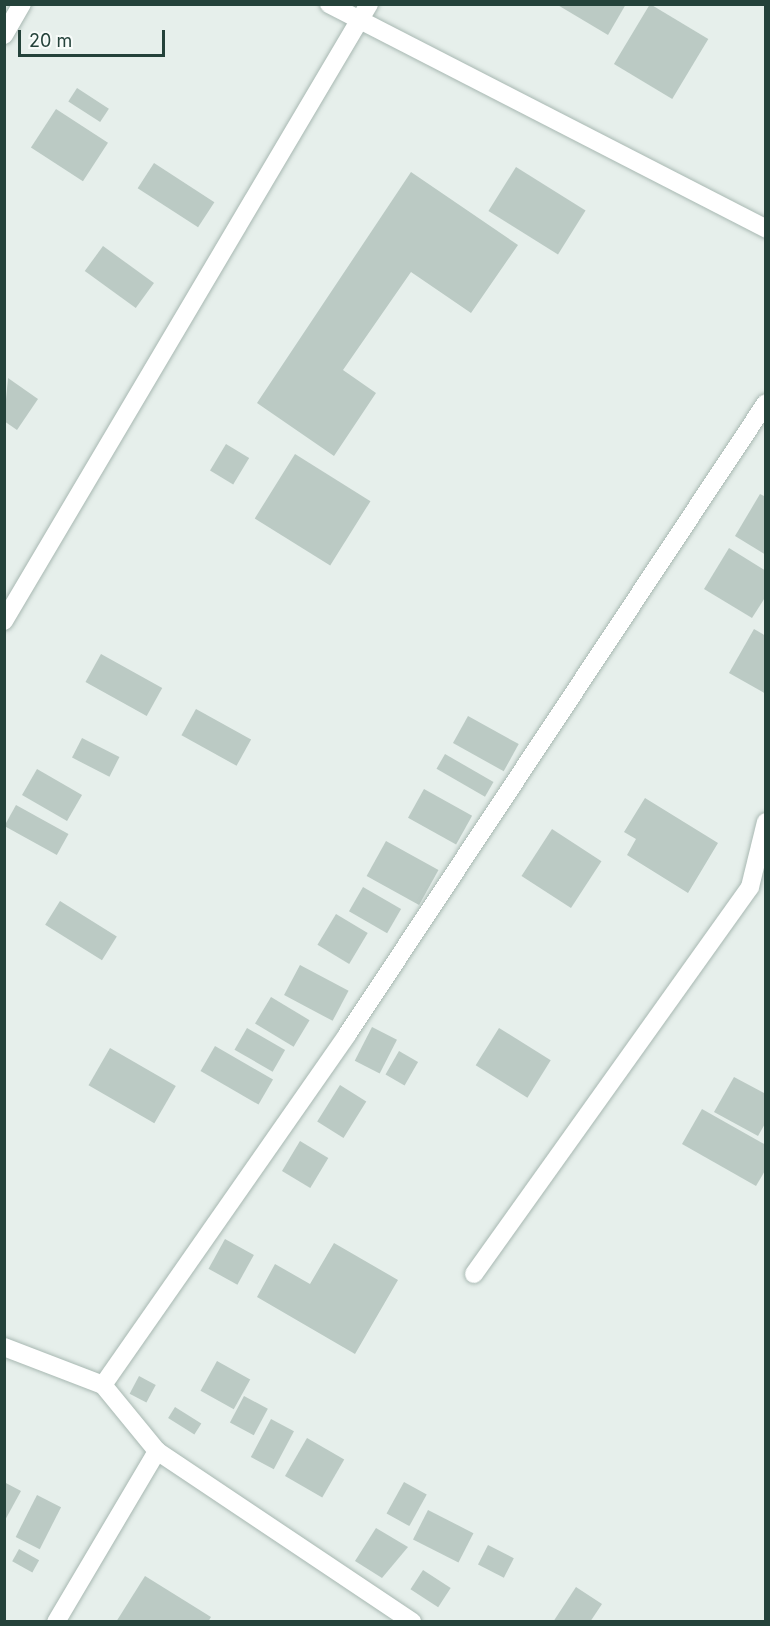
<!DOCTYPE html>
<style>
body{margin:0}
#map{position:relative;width:770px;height:1626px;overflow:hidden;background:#e6efeb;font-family:Inter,sans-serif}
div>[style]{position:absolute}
.building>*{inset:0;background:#bbcac4;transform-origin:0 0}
.roads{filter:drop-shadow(0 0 2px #a8b8b2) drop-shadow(0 0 2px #a8b8b2)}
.minor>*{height:18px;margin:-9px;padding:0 9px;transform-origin:9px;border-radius:9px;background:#fff}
span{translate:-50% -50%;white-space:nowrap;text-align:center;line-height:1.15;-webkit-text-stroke:4.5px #f7fbf9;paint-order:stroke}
.frame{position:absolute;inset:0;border:6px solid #24423a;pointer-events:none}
.scale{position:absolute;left:18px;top:30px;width:147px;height:27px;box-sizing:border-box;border:3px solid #24423a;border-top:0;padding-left:8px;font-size:18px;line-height:21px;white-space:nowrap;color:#24423a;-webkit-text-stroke:4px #f7fbf9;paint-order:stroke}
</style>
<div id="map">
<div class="building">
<div style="clip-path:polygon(556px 4px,626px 4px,608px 35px)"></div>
<div style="left:650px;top:4px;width:68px;height:70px;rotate:31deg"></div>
<div style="left:77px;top:88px;width:38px;height:16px;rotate:33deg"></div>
<div style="left:56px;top:109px;width:62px;height:46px;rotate:33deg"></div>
<div style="left:154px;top:163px;width:72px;height:30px;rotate:33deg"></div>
<div style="left:516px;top:167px;width:82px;height:52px;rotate:32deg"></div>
<div style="clip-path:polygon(411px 172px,518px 245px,471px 313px,411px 272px,343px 370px,376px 393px,334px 456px,257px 403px)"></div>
<div style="left:103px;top:246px;width:63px;height:31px;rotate:36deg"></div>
<div style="clip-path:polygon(8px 378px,38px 399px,17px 430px,4px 421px)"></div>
<div style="left:226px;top:444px;width:27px;height:31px;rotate:31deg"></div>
<div style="left:295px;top:454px;width:89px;height:76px;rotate:32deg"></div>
<div style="clip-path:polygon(760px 494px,766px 497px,766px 555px,735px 536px)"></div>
<div style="clip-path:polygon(729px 548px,766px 571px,766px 596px,752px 618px,704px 589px)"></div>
<div style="clip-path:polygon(754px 629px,766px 636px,766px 694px,729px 673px)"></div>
<div style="left:101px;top:654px;width:70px;height:32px;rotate:29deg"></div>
<div style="left:196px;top:709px;width:63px;height:30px;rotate:29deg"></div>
<div style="left:468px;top:716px;width:58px;height:31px;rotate:29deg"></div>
<div style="left:82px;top:738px;width:42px;height:22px;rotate:27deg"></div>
<div style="left:445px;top:754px;width:56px;height:17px;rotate:30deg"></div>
<div style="left:37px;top:769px;width:52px;height:30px;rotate:30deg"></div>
<div style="left:424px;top:789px;width:55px;height:33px;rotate:29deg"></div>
<div style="clip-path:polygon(645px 798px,718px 843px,688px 893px,627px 855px,636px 839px,624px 832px)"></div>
<div style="left:16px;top:805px;width:60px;height:24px;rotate:29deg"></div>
<div style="left:552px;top:829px;width:59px;height:56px;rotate:33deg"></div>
<div style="left:386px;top:841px;width:60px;height:40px;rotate:29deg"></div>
<div style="left:363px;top:887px;width:44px;height:28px;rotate:30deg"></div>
<div style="left:60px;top:901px;width:67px;height:28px;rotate:32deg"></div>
<div style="left:336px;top:914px;width:37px;height:36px;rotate:31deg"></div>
<div style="left:300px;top:965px;width:55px;height:34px;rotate:28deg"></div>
<div style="left:271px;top:997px;width:45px;height:31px;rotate:31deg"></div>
<div style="left:372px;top:1027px;width:28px;height:38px;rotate:27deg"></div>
<div style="left:247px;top:1028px;width:44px;height:25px;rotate:30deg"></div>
<div style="left:499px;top:1028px;width:61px;height:44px;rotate:32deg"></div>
<div style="left:215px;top:1046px;width:67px;height:29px;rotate:30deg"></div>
<div style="left:110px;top:1048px;width:76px;height:43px;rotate:30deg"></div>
<div style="left:399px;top:1051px;width:22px;height:27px;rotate:30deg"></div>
<div style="clip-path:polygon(734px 1077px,766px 1094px,766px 1122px,758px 1136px,714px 1112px)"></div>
<div style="left:340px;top:1085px;width:31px;height:43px;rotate:32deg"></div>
<div style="clip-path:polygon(702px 1109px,766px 1145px,766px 1169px,756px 1186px,682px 1144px)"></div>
<div style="left:300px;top:1141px;width:33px;height:35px;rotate:31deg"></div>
<div style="left:225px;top:1239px;width:33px;height:34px;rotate:29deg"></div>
<div style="clip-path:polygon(334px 1243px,398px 1280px,355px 1354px,257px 1297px,275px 1264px,310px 1284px)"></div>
<div style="left:217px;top:1361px;width:38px;height:34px;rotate:29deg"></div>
<div style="left:139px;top:1376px;width:19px;height:20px;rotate:28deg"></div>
<div style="left:244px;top:1396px;width:27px;height:30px;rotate:28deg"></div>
<div style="left:175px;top:1407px;width:31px;height:13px;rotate:32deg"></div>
<div style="left:271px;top:1419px;width:26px;height:43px;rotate:28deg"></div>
<div style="left:307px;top:1438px;width:43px;height:44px;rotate:30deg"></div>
<div style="clip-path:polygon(4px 1482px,21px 1491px,4px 1522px)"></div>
<div style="left:404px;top:1482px;width:26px;height:36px;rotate:29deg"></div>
<div style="left:37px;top:1495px;width:27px;height:47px;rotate:27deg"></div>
<div style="left:428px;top:1510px;width:51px;height:33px;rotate:27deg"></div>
<div style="clip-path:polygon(376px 1528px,408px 1547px,382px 1578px,355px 1561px)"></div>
<div style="left:488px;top:1545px;width:29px;height:22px;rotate:27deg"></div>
<div style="left:19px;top:1549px;width:23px;height:14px;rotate:29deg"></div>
<div style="left:423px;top:1570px;width:33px;height:23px;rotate:33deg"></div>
<div style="clip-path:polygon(145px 1576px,211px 1617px,208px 1622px,116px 1622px)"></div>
<div style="clip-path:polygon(576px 1587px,602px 1604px,590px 1622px,553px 1622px)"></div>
</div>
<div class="roads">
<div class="minor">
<div style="left:329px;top:4px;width:492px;rotate:27.2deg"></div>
<div style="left:4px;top:35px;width:36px;rotate:-60deg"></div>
<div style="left:4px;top:621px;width:717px;rotate:-59.39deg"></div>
<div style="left:474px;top:1274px;width:475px;rotate:-54.5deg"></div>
<div style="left:750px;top:887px;width:67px;rotate:-76.2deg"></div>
<div style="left:4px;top:1347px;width:106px;rotate:21deg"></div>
<div style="left:103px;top:1385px;width:85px;rotate:50.7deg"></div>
<div style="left:157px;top:1451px;width:307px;rotate:33.8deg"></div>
<div style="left:103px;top:1385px;width:427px;rotate:-55.1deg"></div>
<div style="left:347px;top:1035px;width:758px;rotate:-56.46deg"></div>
<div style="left:56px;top:1622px;width:199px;rotate:-59.4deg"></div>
</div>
</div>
<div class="frame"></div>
<div class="scale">20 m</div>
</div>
